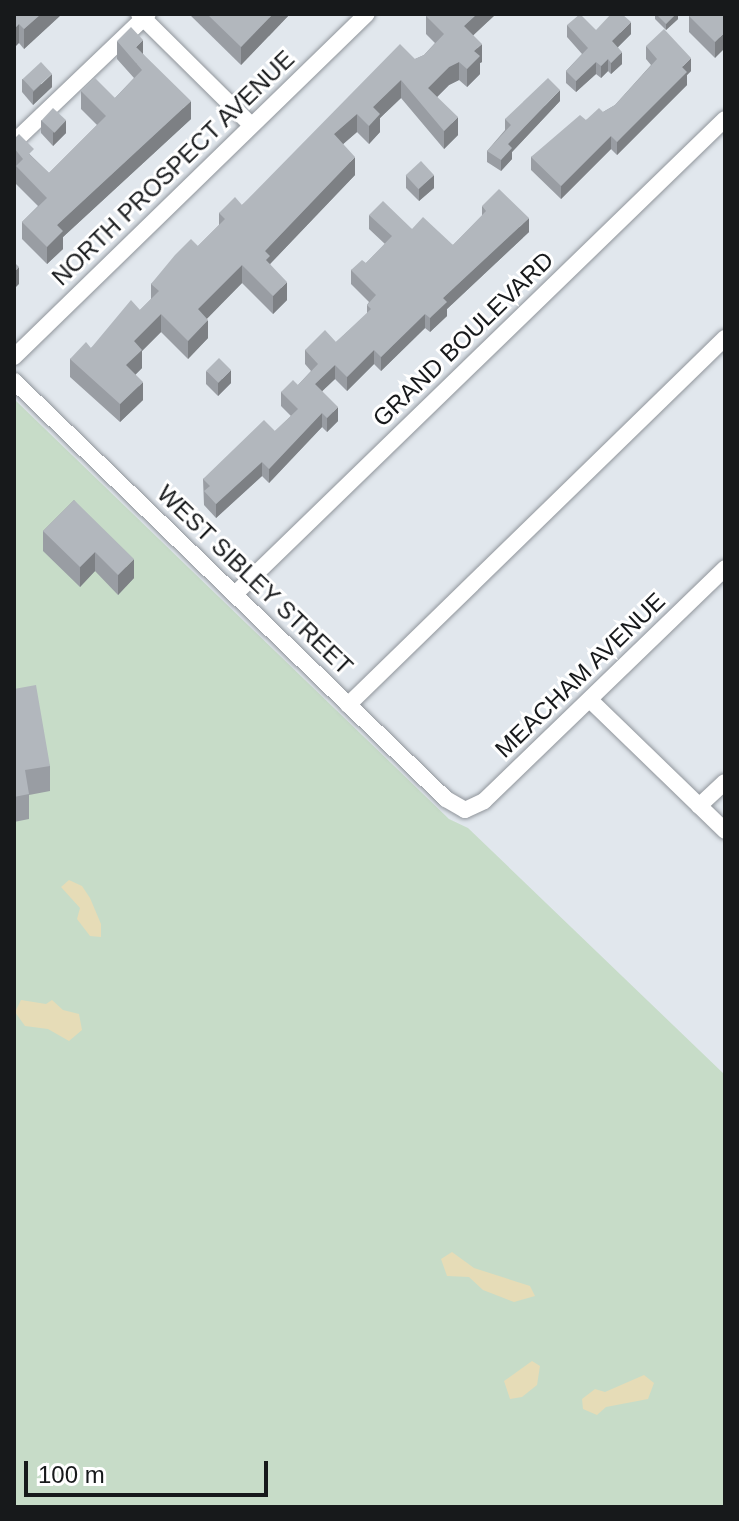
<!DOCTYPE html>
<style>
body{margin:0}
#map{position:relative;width:739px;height:1521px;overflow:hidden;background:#e1e7ed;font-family:Arial,sans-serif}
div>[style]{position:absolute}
.green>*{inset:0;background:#c7dcc8}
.sand>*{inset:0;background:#e6dcb7}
.roads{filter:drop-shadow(0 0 2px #90959b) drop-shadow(0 0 2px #90959b)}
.minor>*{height:16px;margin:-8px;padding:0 8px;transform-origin:8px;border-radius:8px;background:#fff}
.wall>*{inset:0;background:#999da3}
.shaded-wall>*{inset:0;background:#7d8084}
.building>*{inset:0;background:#b2b7bd;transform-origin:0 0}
span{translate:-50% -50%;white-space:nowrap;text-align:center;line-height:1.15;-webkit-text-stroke:6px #fff;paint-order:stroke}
.street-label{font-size:24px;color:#17191b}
.frame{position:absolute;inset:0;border:16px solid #17191b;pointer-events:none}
.scale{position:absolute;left:24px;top:1461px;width:244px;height:36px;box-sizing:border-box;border:4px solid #17191b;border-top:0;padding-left:10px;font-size:24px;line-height:28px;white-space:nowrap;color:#17191b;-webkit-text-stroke:6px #fff;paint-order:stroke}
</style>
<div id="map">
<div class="green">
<div style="clip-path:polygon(14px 399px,449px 819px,468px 828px,725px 1075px,725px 1507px,14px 1507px)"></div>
</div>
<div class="sand">
<div style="clip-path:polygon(69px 880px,82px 886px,90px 898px,101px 924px,101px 937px,90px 936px,77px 919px,80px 908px,61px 887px)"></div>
<div style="clip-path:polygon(21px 1000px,46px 1004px,52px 1000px,63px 1010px,79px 1014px,82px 1030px,69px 1041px,48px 1029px,25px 1026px,15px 1012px)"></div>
<div style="clip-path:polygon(452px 1252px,474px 1268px,530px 1286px,535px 1296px,514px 1302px,483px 1290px,469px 1277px,447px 1276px,441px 1259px)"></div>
<div style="clip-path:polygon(532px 1361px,540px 1366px,537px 1385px,522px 1397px,510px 1399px,504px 1381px)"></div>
<div style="clip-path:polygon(644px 1375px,654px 1383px,648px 1399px,606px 1407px,597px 1415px,583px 1409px,582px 1399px,595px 1389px,605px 1392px)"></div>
</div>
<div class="roads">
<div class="minor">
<div style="left:139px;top:14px;width:158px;rotate:44.7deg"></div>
<div style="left:14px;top:142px;width:185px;rotate:-43.7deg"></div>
<div style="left:14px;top:357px;width:492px;rotate:-44.2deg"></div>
<div style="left:14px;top:381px;width:601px;rotate:44.06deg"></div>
<div style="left:446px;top:799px;width:22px;rotate:30deg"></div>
<div style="left:465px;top:810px;width:21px;rotate:-25deg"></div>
<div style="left:484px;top:801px;width:335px;rotate:-44deg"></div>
<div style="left:235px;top:594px;width:682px;rotate:-44.11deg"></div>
<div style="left:590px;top:700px;width:188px;rotate:44.1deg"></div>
<div style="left:348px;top:705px;width:526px;rotate:-44.23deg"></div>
<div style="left:699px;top:806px;width:35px;rotate:-43deg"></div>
</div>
</div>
<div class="wall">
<div style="clip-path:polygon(14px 14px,62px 14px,24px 49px,19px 43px)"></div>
<div style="clip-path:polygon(189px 14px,290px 14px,241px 65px)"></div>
<div style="clip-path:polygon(427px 14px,496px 14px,473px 35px,482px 62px,480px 63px,480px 74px,467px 87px,459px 80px,449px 85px,437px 97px,458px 135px,444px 149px,401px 98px,380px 118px,380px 132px,369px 144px,357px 132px,343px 144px,355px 175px,270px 264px,287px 300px,273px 314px,242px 283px,207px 318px,208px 338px,188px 359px,161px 332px,142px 351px,142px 368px,135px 375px,143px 400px,120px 422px,70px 377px,70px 359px,91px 348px,140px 310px,151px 299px,151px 284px,198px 246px,219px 225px,219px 213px,242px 205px,415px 59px,424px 55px,435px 43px,426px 34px,426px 16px)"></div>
<div style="clip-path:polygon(655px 14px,678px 14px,678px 19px,666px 30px,655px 19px)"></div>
<div style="clip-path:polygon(725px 14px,715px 58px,689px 32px,689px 16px)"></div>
<div style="clip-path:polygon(567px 25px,596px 30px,631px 34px,618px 47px,622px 64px,611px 74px,608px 71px,601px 78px,596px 74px,576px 92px,566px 83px,566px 71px,582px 54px,567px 37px)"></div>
<div style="clip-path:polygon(117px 41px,143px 54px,191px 119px,63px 237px,63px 249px,47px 264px,22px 239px,22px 222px,38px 206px,16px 184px,16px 168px,14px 166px,14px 139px,49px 173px,97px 125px,81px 109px,81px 91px,115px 98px,134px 78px,117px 59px)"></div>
<div style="clip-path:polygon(646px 46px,691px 71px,687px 75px,687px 85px,617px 155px,611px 149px,561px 199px,531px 170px,531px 157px,586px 120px,603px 112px,615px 105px,651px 65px,646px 59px)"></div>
<div style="clip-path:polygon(22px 79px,52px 87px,33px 105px,22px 92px)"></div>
<div style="clip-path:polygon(560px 101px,512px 152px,512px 159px,501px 171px,487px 162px,487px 151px,505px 130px,505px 119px)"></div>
<div style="clip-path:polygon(41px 120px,66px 133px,53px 146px,41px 133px)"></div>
<div style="clip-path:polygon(406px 175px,434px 188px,419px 201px,406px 188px)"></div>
<div style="clip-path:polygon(482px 206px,529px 232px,447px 309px,447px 316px,430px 332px,425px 328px,381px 371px,374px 364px,347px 391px,335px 379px,322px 391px,338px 421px,327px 432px,322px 427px,269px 483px,262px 476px,216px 518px,204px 505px,203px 479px,275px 431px,291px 416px,281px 406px,281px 392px,298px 385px,311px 371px,305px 364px,305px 350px,336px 342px,367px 314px,367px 305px,369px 302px,351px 284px,351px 270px,366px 263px,385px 244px,369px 229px,369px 215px,412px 229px,453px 245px,482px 216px)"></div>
<div style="clip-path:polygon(206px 371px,231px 383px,218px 396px,206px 384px)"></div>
<div style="clip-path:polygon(74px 500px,134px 578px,118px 595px,95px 571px,80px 587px,43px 551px,43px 531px)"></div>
<div style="clip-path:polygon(14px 689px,50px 766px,50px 791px,29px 795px,29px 819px,14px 822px)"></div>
</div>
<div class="shaded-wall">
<div style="clip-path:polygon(41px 14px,62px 14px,24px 49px,24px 29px)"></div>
<div style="clip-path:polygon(273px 14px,290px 14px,241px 65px,241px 47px)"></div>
<div style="clip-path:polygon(477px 14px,496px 14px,464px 44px,464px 26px)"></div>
<div style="clip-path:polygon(676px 14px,678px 14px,678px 19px,666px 30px,666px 24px)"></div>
<div style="clip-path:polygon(631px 22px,631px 34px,612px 53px,612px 41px)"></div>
<div style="clip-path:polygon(19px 24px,19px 43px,14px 48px,14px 29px)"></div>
<div style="clip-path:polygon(725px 32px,725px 48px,715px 58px,715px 42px)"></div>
<div style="clip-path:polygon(143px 40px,143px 58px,136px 64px,136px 47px)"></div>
<div style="clip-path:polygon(482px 44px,482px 62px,480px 63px,480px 74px,467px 87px,467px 69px,474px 51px)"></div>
<div style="clip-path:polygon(622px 52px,622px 64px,611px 74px,611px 63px)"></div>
<div style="clip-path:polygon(691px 58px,691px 71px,687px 75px,687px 85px,617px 155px,617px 142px,682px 67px)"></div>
<div style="clip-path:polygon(608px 59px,608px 71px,601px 78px,601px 66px)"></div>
<div style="clip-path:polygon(459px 62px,459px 80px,449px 85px,428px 106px,428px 88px,449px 67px)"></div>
<div style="clip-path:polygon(596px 62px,596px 74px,576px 92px,576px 81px)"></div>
<div style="clip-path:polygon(52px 74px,52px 87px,33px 105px,33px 92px)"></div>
<div style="clip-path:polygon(401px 80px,401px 98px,380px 118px,380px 132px,369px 144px,369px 126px,373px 107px)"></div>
<div style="clip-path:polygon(560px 90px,560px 101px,512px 152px,512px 159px,501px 171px,501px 160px,508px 144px)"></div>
<div style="clip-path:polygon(191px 101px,191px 119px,63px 237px,63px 249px,47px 264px,47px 247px,57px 225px)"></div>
<div style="clip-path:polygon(357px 114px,357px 132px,334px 152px,334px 134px)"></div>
<div style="clip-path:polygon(458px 117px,458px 135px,444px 149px,444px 131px)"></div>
<div style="clip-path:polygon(66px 120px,66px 133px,53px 146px,53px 133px)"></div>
<div style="clip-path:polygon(611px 136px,611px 149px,561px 199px,561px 186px)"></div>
<div style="clip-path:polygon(355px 157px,355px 175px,270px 264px,266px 278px,265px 251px)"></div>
<div style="clip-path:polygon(434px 175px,434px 188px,419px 201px,419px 188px)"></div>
<div style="clip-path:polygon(529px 218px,529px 232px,447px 309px,447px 316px,430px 332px,430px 318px,443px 298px)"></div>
<div style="clip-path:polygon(242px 265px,242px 283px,198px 328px,198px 309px)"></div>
<div style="clip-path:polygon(19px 267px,19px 284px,14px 289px,14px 272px)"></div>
<div style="clip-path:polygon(287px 282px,287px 300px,273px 314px,273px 296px)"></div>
<div style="clip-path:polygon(161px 314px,161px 332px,142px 351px,142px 368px,126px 384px,126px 365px,134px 341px)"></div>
<div style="clip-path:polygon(425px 314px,425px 328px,381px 371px,381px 357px)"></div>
<div style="clip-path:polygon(208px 320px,208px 338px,188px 359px,188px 341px)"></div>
<div style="clip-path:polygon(374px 350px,374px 364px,347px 391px,347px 377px)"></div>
<div style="clip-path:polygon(335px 365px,335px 379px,315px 398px,315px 384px)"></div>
<div style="clip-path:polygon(231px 370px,231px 383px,218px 396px,218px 383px)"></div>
<div style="clip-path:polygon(143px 382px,143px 400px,120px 422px,120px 404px)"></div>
<div style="clip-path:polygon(338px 407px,338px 421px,327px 432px,327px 418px)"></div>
<div style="clip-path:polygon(322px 413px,322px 427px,269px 483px,269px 469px)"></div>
<div style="clip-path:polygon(262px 462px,262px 476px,216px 518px,216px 504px)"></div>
<div style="clip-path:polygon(95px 552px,95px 571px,80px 587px,80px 567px)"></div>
<div style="clip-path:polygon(134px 559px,134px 578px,118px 595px,118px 575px)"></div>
</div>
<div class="building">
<div style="clip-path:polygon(14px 14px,41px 14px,24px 29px,19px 24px,14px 29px)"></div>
<div style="clip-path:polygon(207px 14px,273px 14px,241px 47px)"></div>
<div style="clip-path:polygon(427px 14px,477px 14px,464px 26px,482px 44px,474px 51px,480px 56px,467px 69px,459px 62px,449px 67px,428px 88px,458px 117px,444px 131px,401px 80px,373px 107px,380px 114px,369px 126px,357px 114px,334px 134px,355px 157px,265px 251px,270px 256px,266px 260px,287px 282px,273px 296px,242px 265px,198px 309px,208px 320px,188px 341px,161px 314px,134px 341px,142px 350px,126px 365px,143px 382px,120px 404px,70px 359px,86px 342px,91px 348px,131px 300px,140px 310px,159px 291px,151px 284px,175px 255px,191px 239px,198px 246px,225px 219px,219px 213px,235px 197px,242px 205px,400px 44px,415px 59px,424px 55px,444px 34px,426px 16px)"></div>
<div style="clip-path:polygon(580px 14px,596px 30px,611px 14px,622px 14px,631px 22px,612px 41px,622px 52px,611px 63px,608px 59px,601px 66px,596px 62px,576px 81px,566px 71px,588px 48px,567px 25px)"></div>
<div style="clip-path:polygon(656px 14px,676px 14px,666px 24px)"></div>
<div style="clip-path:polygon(690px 14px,725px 14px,725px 32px,715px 42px,689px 16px)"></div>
<div style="clip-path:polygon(131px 27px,143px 40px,136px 47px,191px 101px,57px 225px,63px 231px,47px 247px,22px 222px,47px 198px,16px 166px,23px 159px,14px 148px,14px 139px,19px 134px,34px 149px,29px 154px,49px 173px,106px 116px,81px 91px,95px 78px,115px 98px,142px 70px,117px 41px)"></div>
<div style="clip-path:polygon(664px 29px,691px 58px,682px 67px,687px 72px,617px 142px,611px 136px,561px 186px,531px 157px,580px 115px,586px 120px,599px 108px,603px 112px,615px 105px,657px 59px,646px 46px)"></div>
<div style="left:41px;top:62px;width:16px;height:25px;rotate:47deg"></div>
<div style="clip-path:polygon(548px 78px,560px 90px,508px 144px,512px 148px,501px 160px,487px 151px,511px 125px,505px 119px)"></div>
<div style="left:53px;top:108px;width:18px;height:17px;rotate:43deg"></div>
<div style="left:421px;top:161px;width:19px;height:21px;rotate:47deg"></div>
<div style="clip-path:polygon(499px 189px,529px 218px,443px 298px,447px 302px,430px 318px,425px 314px,381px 357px,374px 350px,347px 377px,335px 365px,315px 384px,338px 407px,327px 418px,322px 413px,269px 469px,262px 462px,216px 504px,204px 491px,210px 486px,203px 479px,264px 420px,275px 431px,298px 409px,281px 392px,293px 380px,298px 385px,318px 364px,305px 350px,325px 330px,336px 342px,371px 309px,367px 305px,376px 295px,351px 270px,362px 260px,366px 263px,392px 236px,369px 215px,383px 201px,412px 229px,423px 217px,453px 245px,486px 211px,482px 206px)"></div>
<div style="clip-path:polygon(14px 262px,19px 267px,14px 272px)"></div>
<div style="left:219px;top:358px;width:17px;height:18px;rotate:45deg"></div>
<div style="clip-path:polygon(74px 500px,134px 559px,118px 575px,95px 552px,80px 567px,43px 531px)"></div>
<div style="clip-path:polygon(36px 685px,50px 766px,25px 770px,29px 794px,14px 797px,14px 689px)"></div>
</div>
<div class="street-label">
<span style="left:173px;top:168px;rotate:-44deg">NORTH PROSPECT AVENUE</span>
<span style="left:463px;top:339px;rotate:-44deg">GRAND BOULEVARD</span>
<span style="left:255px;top:580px;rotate:44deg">WEST SIBLEY STREET</span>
<span style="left:580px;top:675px;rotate:-44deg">MEACHAM AVENUE</span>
</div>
<div class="frame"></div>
<div class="scale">100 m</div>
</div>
